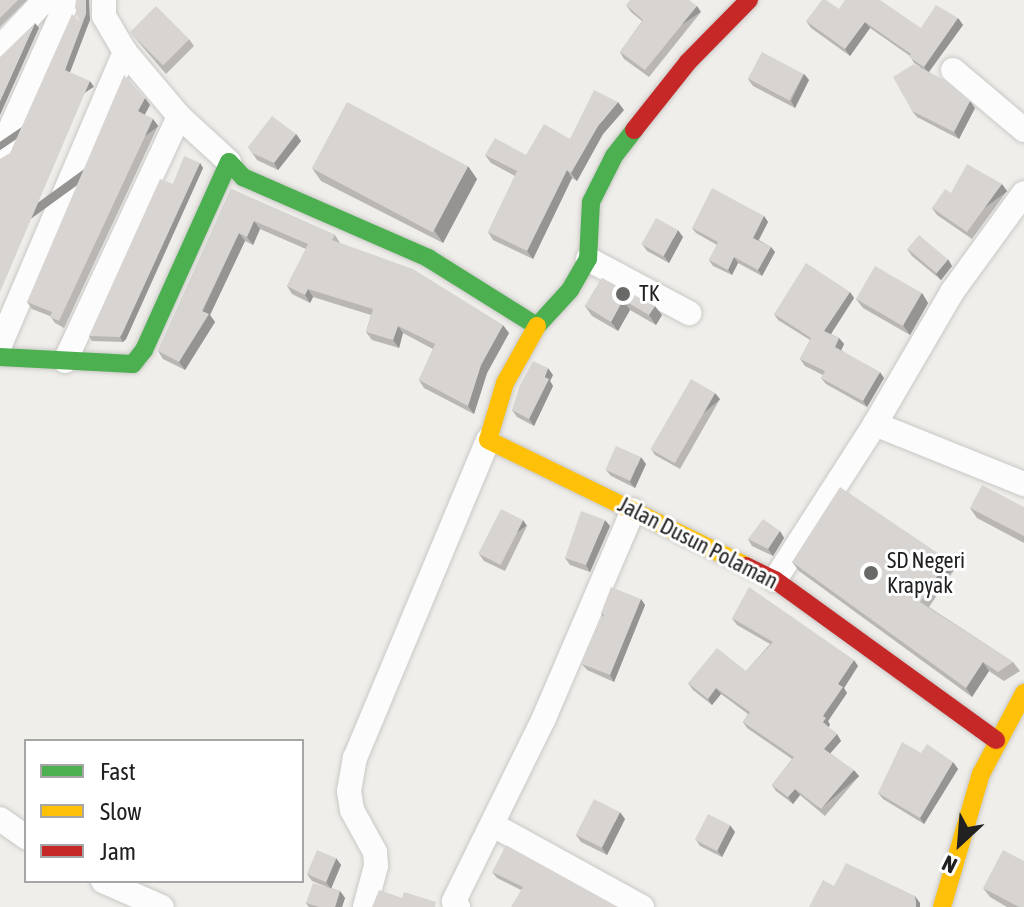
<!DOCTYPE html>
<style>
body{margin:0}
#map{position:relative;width:1024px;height:907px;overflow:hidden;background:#f0eeea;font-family:"Asap Condensed",sans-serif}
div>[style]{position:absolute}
.roads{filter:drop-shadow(0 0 2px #c8c8c6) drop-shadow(0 0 2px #c8c8c6)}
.street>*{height:24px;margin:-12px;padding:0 12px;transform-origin:12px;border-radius:12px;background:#fdfcfc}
.fast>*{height:18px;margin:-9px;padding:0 9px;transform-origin:9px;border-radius:9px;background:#4caf50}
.slow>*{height:18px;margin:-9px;padding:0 9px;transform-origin:9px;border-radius:9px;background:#ffc107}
.jam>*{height:18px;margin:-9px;padding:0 9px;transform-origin:9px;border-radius:9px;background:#c62828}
.wall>*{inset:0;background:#b9b6b4}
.shaded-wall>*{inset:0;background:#969492;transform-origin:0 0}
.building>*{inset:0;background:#d7d4d1;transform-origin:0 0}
.dots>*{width:22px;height:22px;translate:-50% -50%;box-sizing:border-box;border:4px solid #fff;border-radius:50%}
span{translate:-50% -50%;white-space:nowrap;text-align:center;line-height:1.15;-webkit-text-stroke:6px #fff;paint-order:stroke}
.poi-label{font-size:22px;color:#212121}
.left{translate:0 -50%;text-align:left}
.street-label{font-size:22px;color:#212121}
.legend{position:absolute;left:24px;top:739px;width:280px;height:144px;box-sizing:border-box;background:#fff;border:2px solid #a6a6a6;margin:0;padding:10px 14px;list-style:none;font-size:24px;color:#212121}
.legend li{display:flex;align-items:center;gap:16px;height:40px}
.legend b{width:40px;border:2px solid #a6a6a6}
.north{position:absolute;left:920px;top:803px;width:80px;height:80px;-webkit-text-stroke:6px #fff;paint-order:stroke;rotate:206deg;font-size:22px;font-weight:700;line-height:32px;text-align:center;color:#212121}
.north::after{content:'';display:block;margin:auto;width:28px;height:36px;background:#212121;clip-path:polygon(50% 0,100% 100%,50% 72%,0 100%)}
</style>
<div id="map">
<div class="roads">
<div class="street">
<div style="left:104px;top:0;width:16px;rotate:90deg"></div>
<div style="left:104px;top:16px;width:42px;rotate:59.7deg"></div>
<div style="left:125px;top:52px;width:84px;rotate:49.8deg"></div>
<div style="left:179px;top:116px;width:68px;rotate:42.6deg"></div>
<div style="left:0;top:48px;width:63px;rotate:-46.9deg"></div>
<div style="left:43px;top:2px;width:9px;rotate:-13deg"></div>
<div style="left:953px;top:70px;width:93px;rotate:40.2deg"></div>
<div style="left:0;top:152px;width:167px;rotate:-65.9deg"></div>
<div style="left:588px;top:259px;width:115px;rotate:28.1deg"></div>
<div style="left:0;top:345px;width:319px;rotate:-66.9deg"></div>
<div style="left:65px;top:361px;width:270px;rotate:-65deg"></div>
<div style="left:875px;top:424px;width:161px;rotate:21.9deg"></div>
<div style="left:775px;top:580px;width:185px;rotate:-57.3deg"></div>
<div style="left:875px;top:424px;width:153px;rotate:-59.7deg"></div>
<div style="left:952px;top:292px;width:122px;rotate:-54deg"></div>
<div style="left:0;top:819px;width:32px;rotate:35deg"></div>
<div style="left:493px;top:825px;width:170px;rotate:28.8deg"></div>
<div style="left:103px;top:881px;width:64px;rotate:23.8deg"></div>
<div style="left:365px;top:907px;width:42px;rotate:-75deg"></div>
<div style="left:376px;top:866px;width:14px;rotate:-94deg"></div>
<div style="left:375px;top:852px;width:48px;rotate:-118.7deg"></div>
<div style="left:352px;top:810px;width:19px;rotate:-99deg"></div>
<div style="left:349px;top:791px;width:34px;rotate:-80deg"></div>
<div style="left:355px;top:758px;width:345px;rotate:-67.3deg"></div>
<div style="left:458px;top:907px;width:7px;rotate:-124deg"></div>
<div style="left:454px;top:901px;width:204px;rotate:-63.8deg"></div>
<div style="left:544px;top:718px;width:226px;rotate:-66.8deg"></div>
</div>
<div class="fast">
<div style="left:0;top:357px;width:133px;rotate:3deg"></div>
<div style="left:133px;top:364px;width:18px;rotate:-52deg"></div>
<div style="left:144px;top:350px;width:206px;rotate:-65.7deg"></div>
<div style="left:229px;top:162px;width:21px;rotate:47deg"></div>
<div style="left:243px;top:177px;width:202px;rotate:23.6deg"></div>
<div style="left:428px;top:258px;width:128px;rotate:32deg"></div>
<div style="left:537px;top:326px;width:49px;rotate:-47.5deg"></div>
<div style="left:570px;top:290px;width:36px;rotate:-60deg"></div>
<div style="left:588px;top:259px;width:57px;rotate:-87deg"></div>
<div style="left:591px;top:202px;width:51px;rotate:-63.4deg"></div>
<div style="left:614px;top:156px;width:33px;rotate:-52deg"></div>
</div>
<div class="slow">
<div style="left:537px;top:326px;width:65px;rotate:119.3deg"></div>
<div style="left:505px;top:383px;width:59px;rotate:106.6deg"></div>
<div style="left:488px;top:440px;width:287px;rotate:26deg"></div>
<div style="left:942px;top:907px;width:139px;rotate:-73.7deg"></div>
<div style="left:981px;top:774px;width:92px;rotate:-62deg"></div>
</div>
<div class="jam">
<div style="left:634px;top:130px;width:87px;rotate:-51.5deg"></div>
<div style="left:688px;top:62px;width:87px;rotate:-45.5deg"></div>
<div style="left:746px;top:566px;width:32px;rotate:26deg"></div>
<div style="left:775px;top:580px;width:273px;rotate:35.9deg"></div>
</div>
</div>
<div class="wall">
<div style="clip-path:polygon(0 0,27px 0,0 27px)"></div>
<div style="clip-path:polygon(626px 5px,701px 12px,649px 77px,624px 59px,620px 52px,642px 21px,631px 12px)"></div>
<div style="clip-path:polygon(839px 9px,921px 28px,958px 18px,963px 25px,929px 72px,975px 108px,959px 139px,917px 117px,912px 111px,920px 67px,914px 63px,910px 56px,870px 28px,850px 56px,811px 28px,806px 21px)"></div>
<div style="clip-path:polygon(130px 32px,189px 39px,194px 46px,166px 74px)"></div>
<div style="clip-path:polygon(804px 74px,809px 80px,795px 108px,753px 86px,748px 79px)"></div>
<div style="clip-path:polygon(145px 98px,150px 105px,144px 115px,153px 119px,158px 126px,64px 328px,55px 323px,50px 316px,32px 309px,27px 302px)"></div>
<div style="clip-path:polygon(624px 110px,603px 134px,577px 181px,572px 178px,533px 259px,493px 240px,488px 232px,515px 176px,491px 163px,485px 155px,526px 155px,570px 139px)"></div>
<div style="clip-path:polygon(296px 134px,301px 141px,278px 170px,257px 160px,248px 147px)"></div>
<div style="clip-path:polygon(200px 163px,203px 168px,126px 339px,123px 342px,92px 341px,89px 336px,173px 184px)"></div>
<div style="clip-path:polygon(312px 168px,477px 179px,443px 243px,321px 181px)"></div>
<div style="clip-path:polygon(231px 189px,335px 235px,340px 243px,509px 333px,487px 373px,474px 414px,424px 388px,419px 380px,433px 349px,403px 333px,399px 348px,372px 340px,366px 332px,371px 315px,313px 297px,310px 303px,292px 294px,287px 286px,306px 249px,260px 229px,253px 245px,245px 241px,210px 315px,215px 322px,185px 370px,163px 359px,158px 351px)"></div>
<div style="clip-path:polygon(1007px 191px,972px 239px,937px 215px,932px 208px,951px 193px)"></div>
<div style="clip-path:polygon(764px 216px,768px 222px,759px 240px,771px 247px,775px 252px,762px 276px,738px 263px,732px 275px,713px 266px,709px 260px,717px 245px,696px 233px,692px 228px)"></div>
<div style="clip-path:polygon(683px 237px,669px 263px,647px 251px,642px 244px)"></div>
<div style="clip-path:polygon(907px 249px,952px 266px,941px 280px,912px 256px)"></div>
<div style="clip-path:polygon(602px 278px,662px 315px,656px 325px,630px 310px,618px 331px,592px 316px,585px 306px)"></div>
<div style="clip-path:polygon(850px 292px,854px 298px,831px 334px,839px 338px,844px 344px,841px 350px,884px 378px,867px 407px,826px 384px,821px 378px,823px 375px,805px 366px,800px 359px,810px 340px,778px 320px,774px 314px)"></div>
<div style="clip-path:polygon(922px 293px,928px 303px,910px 335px,863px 308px,856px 299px)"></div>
<div style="clip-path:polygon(553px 375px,550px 381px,553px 386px,534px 426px,517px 417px,512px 410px)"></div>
<div style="clip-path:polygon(720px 399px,680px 469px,655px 455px,651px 449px)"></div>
<div style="clip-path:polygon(646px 464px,635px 488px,611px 476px,606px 470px)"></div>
<div style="clip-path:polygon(1024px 507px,1024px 543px,977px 518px,970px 508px)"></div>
<div style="clip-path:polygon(527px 526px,505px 571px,484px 561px,479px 554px)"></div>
<div style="clip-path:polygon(610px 526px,590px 572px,570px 565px,565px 558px)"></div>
<div style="clip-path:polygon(780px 531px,784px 538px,773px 556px,752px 546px,748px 539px)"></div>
<div style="clip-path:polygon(948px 560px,955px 569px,929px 607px,1013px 662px,1020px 671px,1004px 681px,989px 671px,972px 697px,799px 571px,792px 562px)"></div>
<div style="clip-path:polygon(641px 599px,645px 605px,614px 682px,587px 670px,582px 664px,603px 617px,601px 613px)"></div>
<div style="clip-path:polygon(732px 618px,858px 666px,844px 688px,847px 693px,828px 721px,830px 725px,828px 727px,837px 734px,841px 741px,830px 753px,859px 776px,825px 816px,800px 795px,793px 804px,776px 791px,772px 785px,792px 759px,747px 728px,743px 722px,748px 714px,721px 694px,712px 705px,693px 690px,688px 683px,746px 671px,770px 644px,737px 625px)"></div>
<div style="clip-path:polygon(921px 753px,953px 762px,958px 769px,924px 824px,883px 799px,878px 793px)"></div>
<div style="clip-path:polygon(625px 819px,607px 855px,581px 842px,576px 835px)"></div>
<div style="clip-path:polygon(735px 832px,722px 857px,700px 846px,696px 840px)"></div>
<div style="clip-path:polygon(336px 858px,341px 865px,331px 888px,340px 891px,345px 898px,342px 907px,309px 907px,306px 903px,327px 887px,312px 881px,307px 874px)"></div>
<div style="clip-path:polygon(492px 872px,618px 907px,521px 890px,497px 878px)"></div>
<div style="clip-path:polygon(983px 888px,1024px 907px,1007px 907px,990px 897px)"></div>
</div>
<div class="shaded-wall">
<div style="clip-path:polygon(86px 0,89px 0,90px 20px,69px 75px,65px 70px)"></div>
<div style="left:697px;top:6px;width:7px;height:82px;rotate:56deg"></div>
<div style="clip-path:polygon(958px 18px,963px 25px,928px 73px,924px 67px)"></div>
<div style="clip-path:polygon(865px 22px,870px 28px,850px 56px,845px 49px)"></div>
<div style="clip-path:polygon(35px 23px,39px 28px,0 115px,0 101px)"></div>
<div style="clip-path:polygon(804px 74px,809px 80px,795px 108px,791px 101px)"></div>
<div style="left:90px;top:81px;width:7px;height:229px;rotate:56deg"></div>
<div style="clip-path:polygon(145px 98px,150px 105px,143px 118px,138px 111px)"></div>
<div style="clip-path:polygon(970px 101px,975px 108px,959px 139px,954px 132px)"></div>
<div style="clip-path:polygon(618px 102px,624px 110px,603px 134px,577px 181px,571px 173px,598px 126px)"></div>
<div style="left:153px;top:119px;width:9px;height:223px;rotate:54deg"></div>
<div style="clip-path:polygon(296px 134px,301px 141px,278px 170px,274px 163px)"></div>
<div style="clip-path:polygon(200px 163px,203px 168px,126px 339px,123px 342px,120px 337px)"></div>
<div style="clip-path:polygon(468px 166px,477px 179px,443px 243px,434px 230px)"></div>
<div style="clip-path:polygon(567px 170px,572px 178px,533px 259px,527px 251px)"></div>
<div style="left:1002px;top:184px;width:9px;height:59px;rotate:54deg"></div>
<div style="clip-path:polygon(764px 216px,768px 222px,757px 243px,753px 238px)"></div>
<div style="clip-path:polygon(254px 221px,260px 229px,253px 245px,247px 237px)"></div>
<div style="clip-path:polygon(678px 230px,683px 237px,669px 263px,664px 256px)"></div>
<div style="clip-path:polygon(239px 233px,245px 241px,210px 315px,215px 322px,185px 370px,179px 362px)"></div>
<div style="clip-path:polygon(771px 247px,775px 252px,762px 276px,758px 270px)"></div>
<div style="clip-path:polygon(734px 257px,738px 263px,732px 275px,728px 270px)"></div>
<div style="clip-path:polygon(948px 259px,952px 266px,941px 280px,936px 274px)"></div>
<div style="clip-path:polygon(308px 289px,313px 297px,310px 303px,305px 295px)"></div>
<div style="clip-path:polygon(850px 292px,854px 298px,829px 337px,824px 331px)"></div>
<div style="clip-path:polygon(922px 293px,928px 303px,910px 335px,903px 325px)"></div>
<div style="clip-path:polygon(623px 300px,630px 310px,618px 331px,611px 322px)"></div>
<div style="clip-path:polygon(655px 306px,662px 315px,656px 325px,649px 315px)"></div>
<div style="clip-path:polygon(503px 325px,509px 333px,487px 373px,474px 414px,468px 406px,481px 365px)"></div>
<div style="clip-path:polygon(398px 326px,403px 333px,399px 348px,393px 340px)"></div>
<div style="clip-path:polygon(839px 338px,844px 344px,840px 353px,835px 347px)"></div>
<div style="clip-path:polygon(548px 368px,553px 375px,550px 381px,553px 386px,534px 426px,529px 419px)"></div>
<div style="clip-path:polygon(880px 372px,884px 378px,867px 407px,863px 401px)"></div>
<div style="left:715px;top:393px;width:8px;height:80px;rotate:50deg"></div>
<div style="clip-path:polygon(641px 457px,646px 464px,635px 488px,630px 482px)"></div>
<div style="left:523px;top:520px;width:7px;height:50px;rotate:56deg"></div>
<div style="clip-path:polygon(605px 520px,610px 526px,590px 572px,586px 565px)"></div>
<div style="clip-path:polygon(780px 531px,784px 538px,773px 556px,768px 549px)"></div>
<div style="left:948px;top:560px;width:11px;height:50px;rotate:52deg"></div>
<div style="clip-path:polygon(641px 599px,645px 605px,614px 682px,610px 675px)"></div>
<div style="clip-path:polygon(854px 660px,858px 666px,844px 688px,847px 693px,828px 721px,830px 725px,827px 729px,823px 722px,823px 716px,838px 684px)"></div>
<div style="clip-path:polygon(983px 662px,989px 671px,972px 697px,966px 688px)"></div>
<div style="clip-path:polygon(716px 688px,721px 694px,712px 705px,708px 699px)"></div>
<div style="clip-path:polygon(837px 734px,841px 741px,828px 756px,824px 749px)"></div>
<div style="clip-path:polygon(953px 762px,958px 769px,924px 824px,920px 818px)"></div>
<div style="left:854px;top:770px;width:8px;height:51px;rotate:50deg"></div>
<div style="clip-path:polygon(795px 789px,800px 795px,793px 804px,788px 797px)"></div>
<div style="clip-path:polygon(620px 812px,625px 819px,607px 855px,602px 848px)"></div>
<div style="clip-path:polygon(730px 825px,735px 832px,722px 857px,717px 850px)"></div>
<div style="clip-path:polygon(336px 858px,341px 865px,331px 889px,326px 882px)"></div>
<div style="clip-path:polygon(340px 891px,345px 898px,342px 907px,335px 907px)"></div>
<div style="clip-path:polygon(915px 896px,920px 903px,920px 907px,916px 907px)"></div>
</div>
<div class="building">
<div style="clip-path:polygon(0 0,18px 0,0 18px)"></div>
<div style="clip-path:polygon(76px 0,86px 0,86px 14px,65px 70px,90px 81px,0 292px,0 159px,10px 153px,72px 14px,79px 21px,75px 7px)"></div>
<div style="clip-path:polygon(630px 0,689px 0,697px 6px,645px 70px,620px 52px,643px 20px,626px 5px)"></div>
<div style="clip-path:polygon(822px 0,826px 0,839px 9px,845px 0,880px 0,921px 28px,936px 5px,958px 18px,924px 67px,909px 57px,911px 54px,865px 22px,845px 49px,806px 21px)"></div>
<div style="left:156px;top:6px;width:47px;height:37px;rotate:45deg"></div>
<div style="clip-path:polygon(35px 23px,0 101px,0 57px)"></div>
<div style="left:762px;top:52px;width:47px;height:30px;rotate:28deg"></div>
<div style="clip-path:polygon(914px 64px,946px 81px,970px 101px,954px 132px,912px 111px,893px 77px)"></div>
<div style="clip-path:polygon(124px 75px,145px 98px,138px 111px,153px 119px,59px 321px,50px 317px,52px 312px,27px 302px)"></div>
<div style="clip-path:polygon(594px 90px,618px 102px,598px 126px,571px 173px,567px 170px,527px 251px,488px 232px,517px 171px,485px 155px,495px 138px,526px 155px,544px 124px,570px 139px)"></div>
<div style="left:347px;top:102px;width:137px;height:75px;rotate:28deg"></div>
<div style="clip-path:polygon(272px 116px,296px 134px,274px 163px,252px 153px,248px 147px)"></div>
<div style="clip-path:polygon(184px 156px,200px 163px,122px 334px,120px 337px,89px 336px,160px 179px,173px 184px)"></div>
<div style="clip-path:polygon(967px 164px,1002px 184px,967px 232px,932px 208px,945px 189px,951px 193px)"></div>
<div style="clip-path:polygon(712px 188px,764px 216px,753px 238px,771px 247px,758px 270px,734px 257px,728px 270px,709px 260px,718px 242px,692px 228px)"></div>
<div style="clip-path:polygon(231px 189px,331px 233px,335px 235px,332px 240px,413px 269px,503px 325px,481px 365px,468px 406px,419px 380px,435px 344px,398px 326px,393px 340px,366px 332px,373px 309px,308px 289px,305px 295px,287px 286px,308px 244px,254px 221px,247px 237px,239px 233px,202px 311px,209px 314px,179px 362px,158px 351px)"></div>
<div style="left:656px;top:218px;width:25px;height:30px;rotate:29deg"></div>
<div style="left:919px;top:235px;width:38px;height:18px;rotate:40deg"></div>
<div style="clip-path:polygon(806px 263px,850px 292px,824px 331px,839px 338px,835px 347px,880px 372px,863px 401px,821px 378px,825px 371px,800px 359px,811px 338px,774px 314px)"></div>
<div style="left:875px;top:266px;width:54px;height:38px;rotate:30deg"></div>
<div style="clip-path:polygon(602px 278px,655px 306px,649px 315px,623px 300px,611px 322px,585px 306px)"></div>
<div style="clip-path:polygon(533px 361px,548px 368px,544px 377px,549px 379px,529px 419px,512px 410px,520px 385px)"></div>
<div style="left:691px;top:379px;width:28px;height:81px;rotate:30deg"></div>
<div style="left:616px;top:446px;width:27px;height:26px;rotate:24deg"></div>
<div style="clip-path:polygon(982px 485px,1024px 507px,1024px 536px,970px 508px)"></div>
<div style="clip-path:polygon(840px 487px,948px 560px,920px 602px,1013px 662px,998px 672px,983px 662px,966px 688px,792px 562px)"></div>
<div style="left:501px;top:509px;width:25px;height:50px;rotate:27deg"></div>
<div style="clip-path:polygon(581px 511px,605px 520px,586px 565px,565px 558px)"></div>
<div style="clip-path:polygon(763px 519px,780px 531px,768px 549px,748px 539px)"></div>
<div style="clip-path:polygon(611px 587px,641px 599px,610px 675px,582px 664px,604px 615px,601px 613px)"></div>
<div style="clip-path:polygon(749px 587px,854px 660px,838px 684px,843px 687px,823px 716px,826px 718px,823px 722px,837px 734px,824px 749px,854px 770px,821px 809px,795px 789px,788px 797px,772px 785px,794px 757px,743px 722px,750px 712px,716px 688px,708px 699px,688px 683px,717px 648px,746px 671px,773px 642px,732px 618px)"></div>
<div style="clip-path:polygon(902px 742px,921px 753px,927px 744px,953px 762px,920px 818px,878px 793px)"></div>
<div style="left:594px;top:799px;width:29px;height:40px;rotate:27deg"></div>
<div style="left:708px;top:814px;width:25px;height:29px;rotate:27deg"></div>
<div style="clip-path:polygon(506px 845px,618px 907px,511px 907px,523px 887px,492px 872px)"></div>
<div style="left:317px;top:850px;width:21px;height:26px;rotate:23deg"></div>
<div style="clip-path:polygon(1003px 850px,1024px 861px,1024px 907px,1019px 907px,983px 888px)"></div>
<div style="clip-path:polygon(846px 863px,915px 896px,916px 907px,809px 907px,823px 880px,834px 886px)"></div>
<div style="clip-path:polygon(313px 883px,340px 891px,335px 907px,319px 907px,306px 903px)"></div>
<div style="clip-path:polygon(379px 890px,402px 898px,404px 892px,436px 902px,435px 907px,372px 907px)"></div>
</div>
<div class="dots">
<div style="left:623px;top:294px;background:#696967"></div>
<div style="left:871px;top:573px;background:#696967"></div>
</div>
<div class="poi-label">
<span class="left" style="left:639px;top:294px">TK</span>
<span class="left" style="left:887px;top:573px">SD Negeri<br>Krapyak</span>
</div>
<div class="street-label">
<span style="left:698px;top:543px;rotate:27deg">Jalan Dusun Polaman</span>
</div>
<ul class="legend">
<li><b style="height:10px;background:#4caf50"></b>Fast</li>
<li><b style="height:10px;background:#ffc107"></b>Slow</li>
<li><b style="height:10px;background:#c62828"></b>Jam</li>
</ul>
<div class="north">N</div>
</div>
